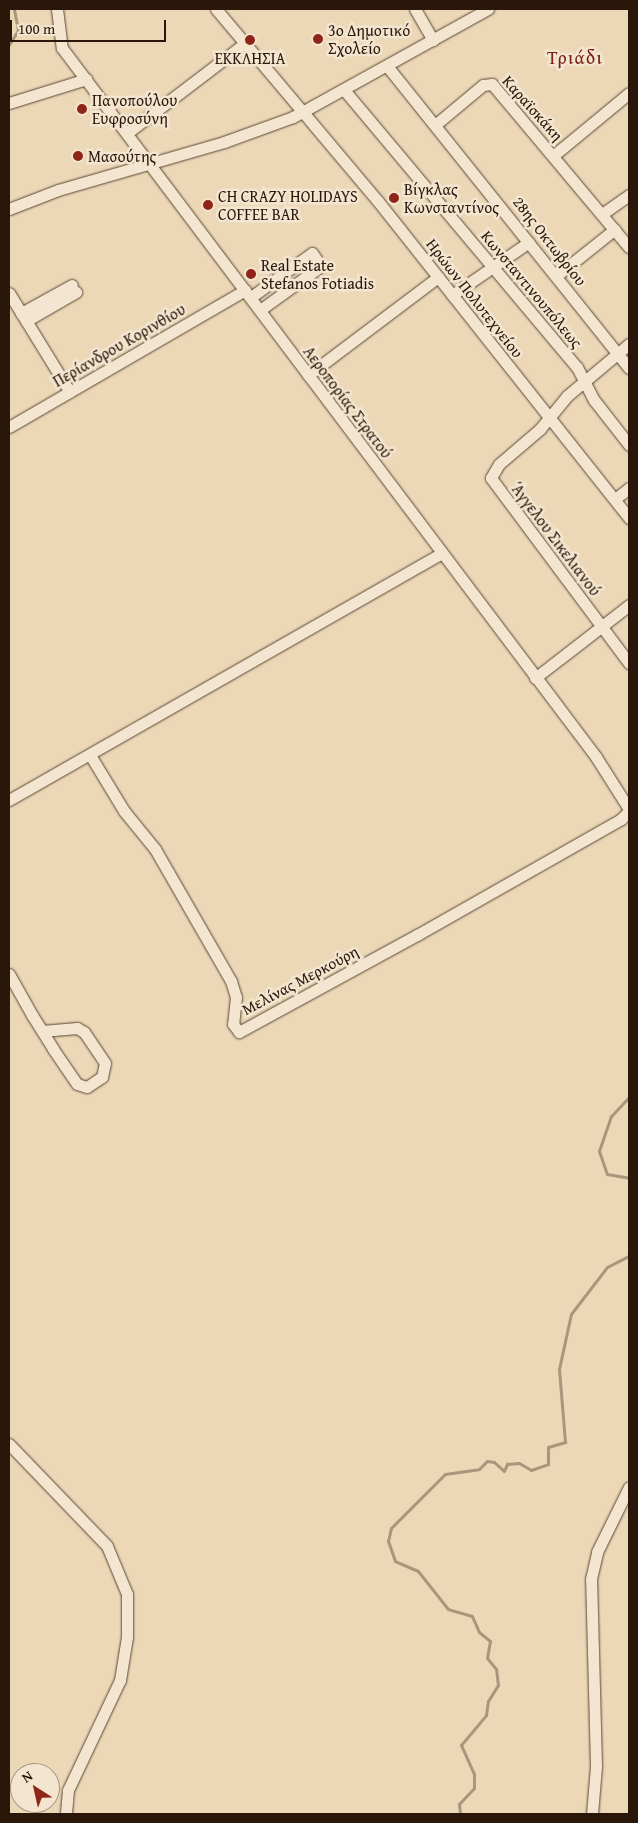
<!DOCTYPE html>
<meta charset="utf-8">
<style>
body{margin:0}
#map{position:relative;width:638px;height:1823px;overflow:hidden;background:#ecd7b7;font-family:"Gentium Book Plus",serif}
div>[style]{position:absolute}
.stream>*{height:3px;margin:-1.5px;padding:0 1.5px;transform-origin:1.5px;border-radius:1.5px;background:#aa967c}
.roads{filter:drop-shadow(0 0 1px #5a4735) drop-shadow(0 0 1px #5a4735)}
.minor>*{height:11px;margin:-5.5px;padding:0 5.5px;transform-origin:5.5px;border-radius:5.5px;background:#f3e5d0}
.dots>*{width:14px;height:14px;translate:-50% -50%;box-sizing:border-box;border:2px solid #f3e5d0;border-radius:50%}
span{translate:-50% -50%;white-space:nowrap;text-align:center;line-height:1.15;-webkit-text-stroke:5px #f3e5d0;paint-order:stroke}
.poi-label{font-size:16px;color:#2a170a}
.left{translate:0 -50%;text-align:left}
.street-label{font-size:16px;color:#2a170a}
.quarter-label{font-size:19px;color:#7a1f14;letter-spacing:1px}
.frame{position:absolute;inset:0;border:10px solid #2a170a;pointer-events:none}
.north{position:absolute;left:10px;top:1763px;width:50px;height:50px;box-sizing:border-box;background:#f3e5d0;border:1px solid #a39381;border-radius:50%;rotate:325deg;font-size:14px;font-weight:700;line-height:20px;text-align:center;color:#2a170a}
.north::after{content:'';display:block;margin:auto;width:18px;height:22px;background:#8f2418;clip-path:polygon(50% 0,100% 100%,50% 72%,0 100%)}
.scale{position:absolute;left:10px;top:20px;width:156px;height:22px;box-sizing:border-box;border:2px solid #2a170a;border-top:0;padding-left:6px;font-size:15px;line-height:18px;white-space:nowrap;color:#2a170a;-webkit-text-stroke:4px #f3e5d0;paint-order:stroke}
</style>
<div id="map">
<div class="stream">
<div style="left:9px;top:45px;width:17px;rotate:-59deg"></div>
<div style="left:18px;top:30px;width:21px;rotate:-101deg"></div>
<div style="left:629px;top:1097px;width:26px;rotate:133deg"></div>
<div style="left:611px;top:1116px;width:37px;rotate:109deg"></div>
<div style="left:599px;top:1151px;width:24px;rotate:71deg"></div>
<div style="left:607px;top:1174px;width:22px;rotate:10deg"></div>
<div style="left:460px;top:1814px;width:10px;rotate:-96deg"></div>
<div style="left:459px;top:1804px;width:22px;rotate:-47deg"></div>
<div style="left:474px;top:1788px;width:14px;rotate:-90deg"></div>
<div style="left:474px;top:1774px;width:32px;rotate:-114deg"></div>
<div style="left:461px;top:1745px;width:39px;rotate:-50deg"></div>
<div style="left:486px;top:1715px;width:14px;rotate:-82deg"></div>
<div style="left:488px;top:1701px;width:19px;rotate:-58deg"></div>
<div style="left:498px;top:1685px;width:16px;rotate:-97deg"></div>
<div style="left:496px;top:1669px;width:14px;rotate:-129deg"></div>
<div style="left:487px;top:1658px;width:17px;rotate:-80deg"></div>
<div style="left:490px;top:1641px;width:14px;rotate:-141deg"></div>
<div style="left:479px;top:1632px;width:17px;rotate:-114deg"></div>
<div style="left:472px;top:1616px;width:25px;rotate:-164deg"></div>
<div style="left:448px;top:1609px;width:48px;rotate:-128.3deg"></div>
<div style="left:418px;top:1571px;width:25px;rotate:-157deg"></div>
<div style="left:395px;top:1561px;width:21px;rotate:-109deg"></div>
<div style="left:388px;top:1541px;width:13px;rotate:-77deg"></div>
<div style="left:391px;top:1528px;width:76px;rotate:-45deg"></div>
<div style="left:445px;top:1474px;width:34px;rotate:-8deg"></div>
<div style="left:479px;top:1469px;width:11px;rotate:-45deg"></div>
<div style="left:487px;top:1461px;width:7px;rotate:8deg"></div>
<div style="left:494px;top:1462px;width:13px;rotate:42deg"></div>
<div style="left:504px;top:1471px;width:8px;rotate:-67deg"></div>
<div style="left:507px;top:1464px;width:12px;rotate:-5deg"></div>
<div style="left:519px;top:1463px;width:14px;rotate:30deg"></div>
<div style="left:531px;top:1470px;width:18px;rotate:-19deg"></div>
<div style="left:548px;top:1464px;width:17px;rotate:-90deg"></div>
<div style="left:548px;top:1447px;width:18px;rotate:-16deg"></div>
<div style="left:565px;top:1442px;width:73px;rotate:-94.7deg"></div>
<div style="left:559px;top:1369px;width:56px;rotate:-77.7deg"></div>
<div style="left:571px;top:1314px;width:59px;rotate:-52.5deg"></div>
<div style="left:607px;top:1267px;width:25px;rotate:-27deg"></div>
</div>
<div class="roads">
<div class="minor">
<div style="left:57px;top:9px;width:39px;rotate:83deg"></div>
<div style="left:62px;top:48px;width:888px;rotate:53.01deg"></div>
<div style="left:596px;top:757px;width:62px;rotate:57.6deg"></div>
<div style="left:216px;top:9px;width:250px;rotate:49.9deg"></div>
<div style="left:377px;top:200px;width:406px;rotate:51.6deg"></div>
<div style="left:415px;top:9px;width:36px;rotate:60deg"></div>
<div style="left:387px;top:66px;width:387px;rotate:51.3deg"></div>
<div style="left:345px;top:91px;width:361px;rotate:50deg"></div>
<div style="left:577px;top:367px;width:37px;rotate:63deg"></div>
<div style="left:594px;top:400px;width:57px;rotate:52.1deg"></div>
<div style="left:9px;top:103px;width:81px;rotate:-17.3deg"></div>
<div style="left:435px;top:125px;width:62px;rotate:-39.8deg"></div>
<div style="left:483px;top:85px;width:9px;rotate:-6deg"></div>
<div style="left:492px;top:84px;width:213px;rotate:50deg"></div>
<div style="left:127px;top:133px;width:148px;rotate:-37.3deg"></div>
<div style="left:554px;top:155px;width:97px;rotate:-39.6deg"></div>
<div style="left:9px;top:209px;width:53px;rotate:-21.2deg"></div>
<div style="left:58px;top:190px;width:173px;rotate:-16.1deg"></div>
<div style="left:224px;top:142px;width:73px;rotate:-19.9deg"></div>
<div style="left:293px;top:117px;width:223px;rotate:-29deg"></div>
<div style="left:602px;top:214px;width:33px;rotate:-35deg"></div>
<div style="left:556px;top:276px;width:75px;rotate:-38.5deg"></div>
<div style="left:9px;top:293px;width:116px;rotate:58.4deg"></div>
<div style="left:452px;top:295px;width:93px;rotate:-34.5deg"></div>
<div style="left:251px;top:297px;width:75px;rotate:-35.8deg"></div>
<div style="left:312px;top:253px;width:16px;rotate:55deg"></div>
<div style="left:321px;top:266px;width:75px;rotate:144.2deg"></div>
<div style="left:21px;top:313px;width:58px;rotate:-28.8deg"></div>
<div style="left:26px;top:321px;width:58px;rotate:-30.1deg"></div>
<div style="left:629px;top:344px;width:81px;rotate:140deg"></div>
<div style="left:567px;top:396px;width:43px;rotate:129.3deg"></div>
<div style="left:540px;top:429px;width:54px;rotate:139.5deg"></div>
<div style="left:499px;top:464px;width:16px;rotate:120deg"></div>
<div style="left:491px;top:478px;width:231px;rotate:53.3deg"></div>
<div style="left:308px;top:375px;width:163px;rotate:-37deg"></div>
<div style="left:9px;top:427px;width:273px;rotate:-30.1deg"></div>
<div style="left:615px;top:499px;width:18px;rotate:-38deg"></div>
<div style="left:535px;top:678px;width:119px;rotate:-37.8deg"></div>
<div style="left:90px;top:755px;width:66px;rotate:58.7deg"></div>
<div style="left:124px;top:811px;width:49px;rotate:50.8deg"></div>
<div style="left:155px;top:849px;width:152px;rotate:60.1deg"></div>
<div style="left:231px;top:981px;width:17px;rotate:73deg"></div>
<div style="left:236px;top:997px;width:27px;rotate:96deg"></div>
<div style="left:233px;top:1024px;width:10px;rotate:53deg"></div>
<div style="left:239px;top:1032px;width:203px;rotate:-28.6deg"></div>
<div style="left:417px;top:935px;width:235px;rotate:-29.6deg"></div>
<div style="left:621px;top:819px;width:11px;rotate:-45deg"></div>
<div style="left:9px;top:800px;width:498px;rotate:-29.7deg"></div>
<div style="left:9px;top:974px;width:47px;rotate:60.7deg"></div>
<div style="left:32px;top:1015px;width:40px;rotate:58deg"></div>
<div style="left:53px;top:1049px;width:42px;rotate:55.6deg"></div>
<div style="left:77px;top:1084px;width:10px;rotate:17deg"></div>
<div style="left:87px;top:1087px;width:18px;rotate:-34deg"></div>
<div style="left:102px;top:1077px;width:14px;rotate:-78deg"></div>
<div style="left:105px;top:1063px;width:37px;rotate:-124deg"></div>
<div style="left:84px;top:1032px;width:8px;rotate:-150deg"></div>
<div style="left:77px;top:1028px;width:35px;rotate:175deg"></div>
<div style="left:9px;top:1444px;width:141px;rotate:46.1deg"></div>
<div style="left:107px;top:1546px;width:52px;rotate:67.4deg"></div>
<div style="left:127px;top:1594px;width:43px;rotate:90deg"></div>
<div style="left:127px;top:1637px;width:44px;rotate:99.2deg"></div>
<div style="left:120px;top:1680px;width:122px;rotate:115.3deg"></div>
<div style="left:68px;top:1790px;width:24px;rotate:95deg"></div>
<div style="left:592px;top:1814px;width:48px;rotate:-85.2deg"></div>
<div style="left:596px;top:1766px;width:187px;rotate:-91.5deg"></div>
<div style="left:591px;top:1579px;width:28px;rotate:-77deg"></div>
<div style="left:597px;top:1552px;width:72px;rotate:-63.8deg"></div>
</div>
</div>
<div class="dots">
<div style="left:318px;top:39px;background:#8f2418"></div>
<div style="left:250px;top:40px;background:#8f2418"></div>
<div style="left:82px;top:109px;background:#8f2418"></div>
<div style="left:78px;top:156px;background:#8f2418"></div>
<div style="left:394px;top:198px;background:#8f2418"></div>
<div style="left:208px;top:205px;background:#8f2418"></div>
<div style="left:251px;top:274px;background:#8f2418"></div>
</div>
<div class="poi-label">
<span class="left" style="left:328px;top:39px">3ο Δημοτικό<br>Σχολείο</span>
<span style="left:250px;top:58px">ΕΚΚΛΗΣΙΑ</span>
<span class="left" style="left:92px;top:109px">Πανοπούλου<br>Ευφροσύνη</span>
<span class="left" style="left:88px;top:156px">Μασούτης</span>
<span class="left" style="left:404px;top:198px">Βίγκλας<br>Κωνσταντίνος</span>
<span class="left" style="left:218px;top:205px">CH CRAZY HOLIDAYS<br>COFFEE BAR</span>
<span class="left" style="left:261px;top:274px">Real Estate<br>Stefanos Fotiadis</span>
</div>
<div class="street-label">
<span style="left:533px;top:108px;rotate:48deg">Καραϊσκάκη</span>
<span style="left:550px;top:241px;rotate:52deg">28ης Οκτωβρίου</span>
<span style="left:532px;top:289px;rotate:50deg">Κωνσταντινουπόλεως</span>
<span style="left:475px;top:298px;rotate:52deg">Ηρώων Πολυτεχνείου</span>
<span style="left:119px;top:345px;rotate:-30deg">Περίανδρου Κορινθίου</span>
<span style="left:348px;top:402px;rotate:53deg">Αεροπορίας Στρατού</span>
<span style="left:556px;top:539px;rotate:53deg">Άγγελου Σικελιανού</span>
<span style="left:300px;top:980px;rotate:-28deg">Μελίνας Μερκούρη</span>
</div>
<div class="quarter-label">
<span style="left:575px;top:58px">Τριάδι</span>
</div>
<div class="frame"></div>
<div class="north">N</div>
<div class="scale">100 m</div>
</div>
